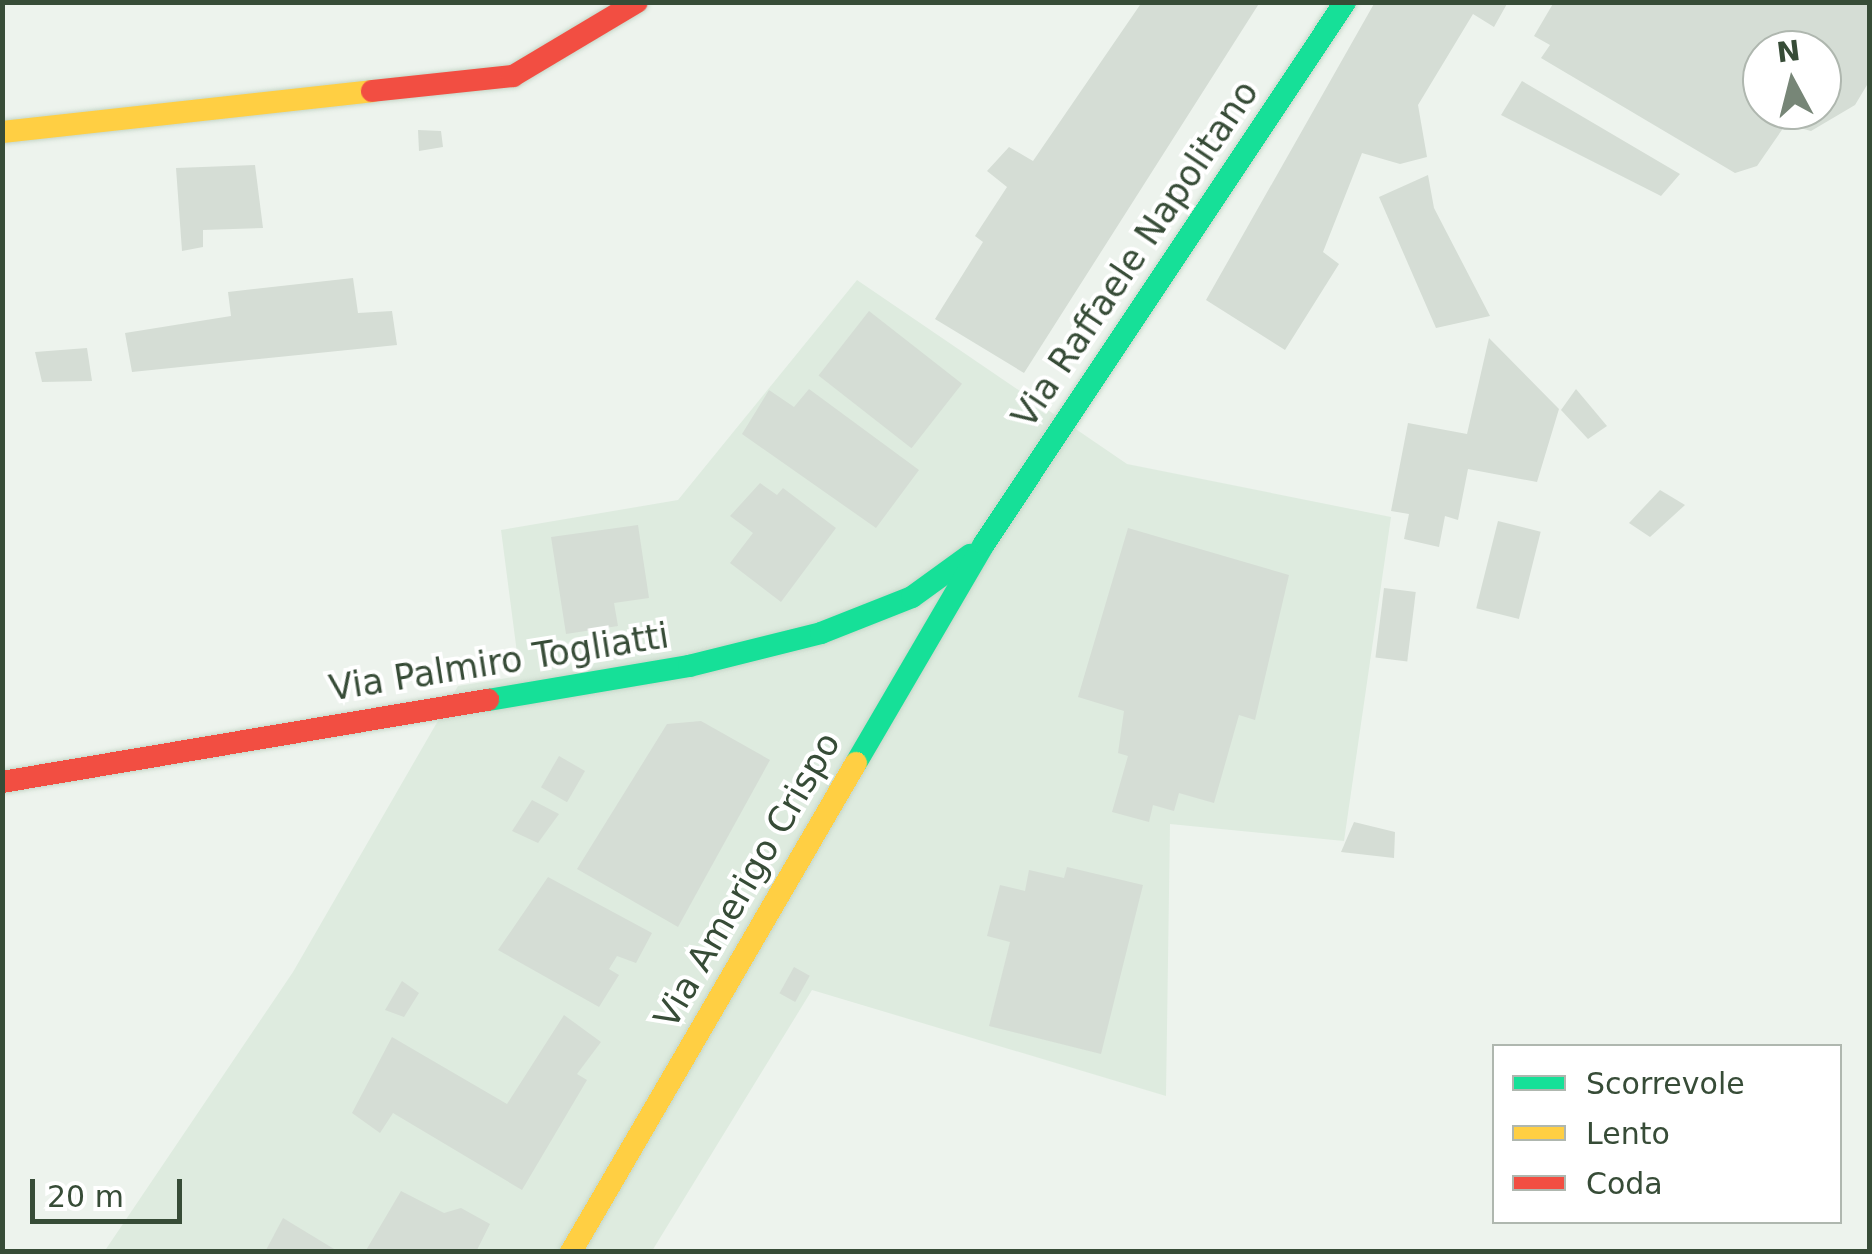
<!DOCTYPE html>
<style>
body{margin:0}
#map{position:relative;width:1872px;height:1254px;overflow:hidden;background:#edf3ed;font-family:"DejaVu Sans",sans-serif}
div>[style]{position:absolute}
.residential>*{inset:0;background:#deebdf}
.building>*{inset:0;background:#d5ddd5;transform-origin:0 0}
.roads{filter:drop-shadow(0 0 2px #c5d6c7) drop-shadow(0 0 2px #c5d6c7)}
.fast>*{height:22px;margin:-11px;padding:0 11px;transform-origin:11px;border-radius:11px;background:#16e098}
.slow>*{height:22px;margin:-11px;padding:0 11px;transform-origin:11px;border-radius:11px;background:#ffcf43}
.jam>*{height:22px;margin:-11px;padding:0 11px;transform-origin:11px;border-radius:11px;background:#f24e42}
span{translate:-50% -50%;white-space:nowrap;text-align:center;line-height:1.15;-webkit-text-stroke:8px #fff;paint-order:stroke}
.street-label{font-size:35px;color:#374c37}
.frame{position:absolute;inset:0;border:5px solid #374c37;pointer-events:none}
.legend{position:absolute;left:1492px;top:1044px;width:350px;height:180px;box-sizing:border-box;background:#fff;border:2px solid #afb7af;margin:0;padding:12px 18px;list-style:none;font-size:30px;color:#374c37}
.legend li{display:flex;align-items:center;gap:20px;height:50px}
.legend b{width:50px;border:2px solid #afb7af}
.north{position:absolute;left:1742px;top:30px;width:100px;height:100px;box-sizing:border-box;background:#fff;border:2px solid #afb7af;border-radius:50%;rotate:353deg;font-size:28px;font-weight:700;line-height:40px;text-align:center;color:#374c37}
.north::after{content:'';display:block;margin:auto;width:35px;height:45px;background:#778677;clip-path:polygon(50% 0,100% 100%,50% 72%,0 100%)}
.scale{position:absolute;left:30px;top:1179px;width:152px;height:45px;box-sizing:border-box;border:5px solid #374c37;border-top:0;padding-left:12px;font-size:30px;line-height:35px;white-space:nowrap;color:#374c37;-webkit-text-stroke:8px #fff;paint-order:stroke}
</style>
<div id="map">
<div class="residential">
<div style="clip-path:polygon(857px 280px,1127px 464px,1391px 517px,1344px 841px,1170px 824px,1166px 1096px,812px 990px,652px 1251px,104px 1252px,293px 972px,458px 686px,520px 676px,501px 530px,678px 500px)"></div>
</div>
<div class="building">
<div style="clip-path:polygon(1142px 2px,1260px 2px,1024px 373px,935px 319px,983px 242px,975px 236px,1007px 187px,987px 171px,1009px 147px,1033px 161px)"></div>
<div style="clip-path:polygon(1375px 2px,1508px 2px,1494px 27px,1473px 14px,1418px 105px,1427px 157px,1400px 164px,1362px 153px,1323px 252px,1339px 264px,1285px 350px,1206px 300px)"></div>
<div style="clip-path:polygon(evenodd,1554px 2px,1870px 2px,1870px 80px,1855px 105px,1811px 131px,1786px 124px,1757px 166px,1735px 173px,1541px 58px,1550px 45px,1534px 36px,1554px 2px,1762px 50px,1822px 50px,1822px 110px,1762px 110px,1762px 50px)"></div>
<div style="clip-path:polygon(1522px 81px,1680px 174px,1661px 196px,1501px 115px)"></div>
<div style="clip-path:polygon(418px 130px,441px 131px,443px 147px,419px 151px)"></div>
<div style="clip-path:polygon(255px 165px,263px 228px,203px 230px,203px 247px,182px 251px,176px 168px)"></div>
<div style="clip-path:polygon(1428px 175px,1434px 208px,1490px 316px,1436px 328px,1379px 197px)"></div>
<div style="clip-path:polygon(353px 278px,358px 313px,392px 311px,397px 345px,132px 372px,125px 333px,231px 316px,228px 292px)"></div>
<div style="left:869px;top:311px;width:118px;height:82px;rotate:38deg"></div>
<div style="clip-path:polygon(1489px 338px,1559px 409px,1537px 482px,1468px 469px,1458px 520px,1445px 516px,1439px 547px,1404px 539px,1409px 514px,1391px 511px,1408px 423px,1467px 434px)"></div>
<div style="clip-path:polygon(87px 348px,92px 381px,42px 382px,35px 352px)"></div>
<div style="clip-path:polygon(809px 389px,919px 470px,876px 528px,742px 434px,769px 390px,794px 407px)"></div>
<div style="clip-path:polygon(1576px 389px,1607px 426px,1588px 439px,1561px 410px)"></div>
<div style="clip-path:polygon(760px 483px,777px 495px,783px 488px,836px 528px,781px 602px,730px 563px,753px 533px,730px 516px)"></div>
<div style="clip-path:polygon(1660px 490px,1685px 505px,1650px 537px,1629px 523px)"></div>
<div style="left:1498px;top:521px;width:44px;height:90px;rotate:14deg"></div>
<div style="clip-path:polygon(638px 525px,649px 598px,614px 603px,618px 626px,566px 634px,551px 537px)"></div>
<div style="clip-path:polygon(1128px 528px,1289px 575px,1255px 720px,1239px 715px,1214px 803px,1179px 793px,1174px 811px,1153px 805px,1149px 822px,1112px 812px,1128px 756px,1118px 753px,1124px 711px,1078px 697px)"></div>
<div style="left:1384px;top:588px;width:32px;height:70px;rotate:7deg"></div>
<div style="clip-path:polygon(701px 721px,770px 760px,678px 927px,577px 869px,667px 724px)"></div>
<div style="left:559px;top:756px;width:30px;height:36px;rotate:30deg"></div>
<div style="clip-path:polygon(532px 800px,559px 814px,538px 843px,512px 831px)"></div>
<div style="clip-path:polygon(1354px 822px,1395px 832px,1394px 858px,1341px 852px)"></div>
<div style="clip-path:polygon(1067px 867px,1143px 885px,1101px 1054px,989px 1026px,1010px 942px,987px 936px,1000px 885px,1025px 891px,1029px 870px,1064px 878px)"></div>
<div style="clip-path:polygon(548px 877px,652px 933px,636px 963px,617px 956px,609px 969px,619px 975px,599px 1007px,498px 950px)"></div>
<div style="left:794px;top:967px;width:18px;height:30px;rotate:29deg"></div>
<div style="clip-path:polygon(402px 981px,419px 993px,404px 1017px,385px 1010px)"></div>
<div style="clip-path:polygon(564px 1015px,601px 1042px,577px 1074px,587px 1080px,522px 1190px,393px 1113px,380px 1133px,352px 1113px,392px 1037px,507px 1104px)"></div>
<div style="clip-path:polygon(401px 1191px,444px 1213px,461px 1208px,490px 1224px,476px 1252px,365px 1252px)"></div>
<div style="clip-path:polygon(283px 1218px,339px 1252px,265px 1252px)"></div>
</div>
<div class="roads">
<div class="fast">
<div style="left:488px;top:700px;width:204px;rotate:-9.6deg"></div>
<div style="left:689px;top:666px;width:136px;rotate:-14deg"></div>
<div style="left:821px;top:633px;width:98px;rotate:-21.6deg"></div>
<div style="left:912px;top:597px;width:72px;rotate:-35.9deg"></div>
<div style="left:856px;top:763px;width:254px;rotate:-59.7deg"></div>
<div style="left:984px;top:544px;width:651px;rotate:-56.33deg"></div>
</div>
<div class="slow">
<div style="left:2px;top:132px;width:372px;rotate:-6.3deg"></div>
<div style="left:571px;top:1252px;width:566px;rotate:-59.77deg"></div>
</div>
<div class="jam">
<div style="left:372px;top:91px;width:142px;rotate:-6.1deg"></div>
<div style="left:513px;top:76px;width:144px;rotate:-30.8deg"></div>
<div style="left:2px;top:782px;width:493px;rotate:-9.6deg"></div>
</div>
</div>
<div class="street-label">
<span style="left:1135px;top:254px;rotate:-56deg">Via Raffaele Napolitano</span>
<span style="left:499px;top:662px;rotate:-9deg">Via Palmiro Togliatti</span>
<span style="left:747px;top:880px;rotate:-60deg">Via Amerigo Crispo</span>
</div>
<div class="frame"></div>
<ul class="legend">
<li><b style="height:12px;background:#16e098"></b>Scorrevole</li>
<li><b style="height:12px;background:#ffcf43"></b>Lento</li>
<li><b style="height:12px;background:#f24e42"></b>Coda</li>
</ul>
<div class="north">N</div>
<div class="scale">20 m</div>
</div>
